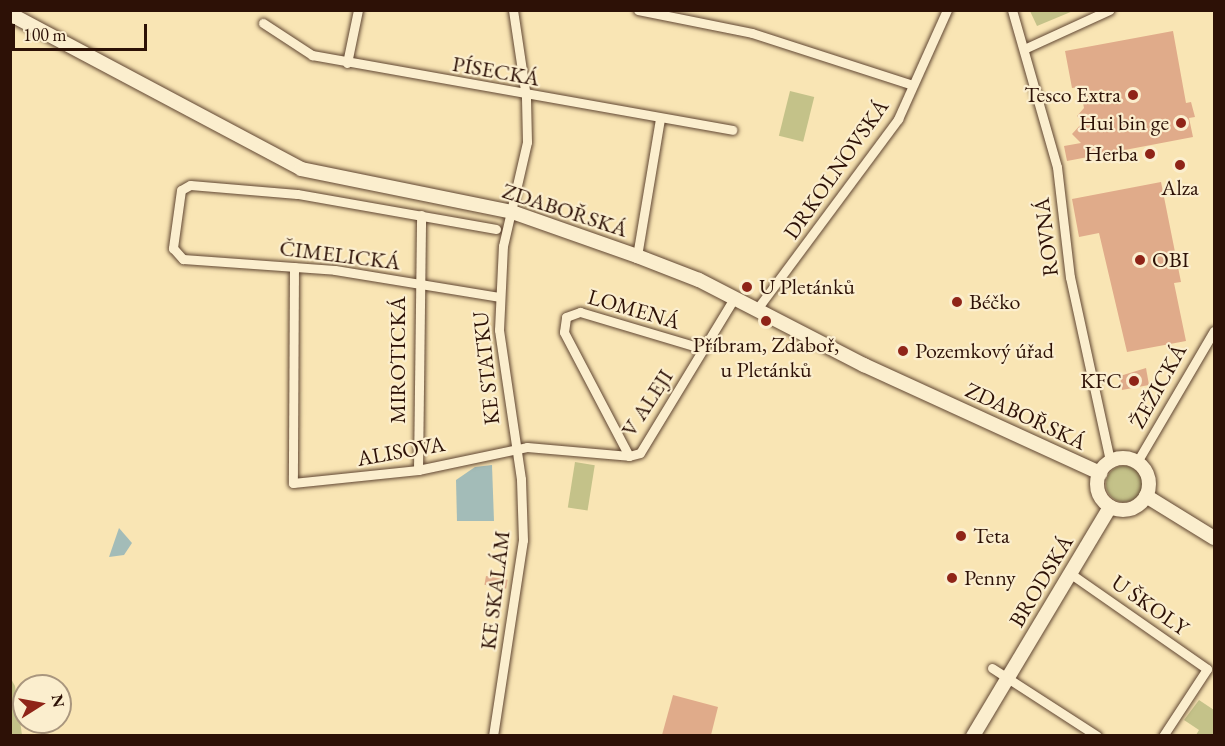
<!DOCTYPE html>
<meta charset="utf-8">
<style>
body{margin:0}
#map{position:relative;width:1225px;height:746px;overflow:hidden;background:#f9e5b4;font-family:"EB Garamond",serif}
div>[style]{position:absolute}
.green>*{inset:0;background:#c4c289;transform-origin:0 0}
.round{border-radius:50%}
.water>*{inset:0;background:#a3bcb8}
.building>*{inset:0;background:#e0ab8a;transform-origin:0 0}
.roads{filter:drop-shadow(0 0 2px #604632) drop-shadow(0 0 2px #604632)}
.street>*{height:9px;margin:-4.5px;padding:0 4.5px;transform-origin:4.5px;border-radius:4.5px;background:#fbeece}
.secondary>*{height:14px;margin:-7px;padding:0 7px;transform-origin:7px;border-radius:7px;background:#fbeece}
.secondary>.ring{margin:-7px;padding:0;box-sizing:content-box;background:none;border:14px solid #fbeece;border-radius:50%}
.dots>*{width:16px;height:16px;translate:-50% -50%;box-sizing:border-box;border:3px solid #fbeece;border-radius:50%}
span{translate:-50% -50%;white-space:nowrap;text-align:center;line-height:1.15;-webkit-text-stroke:4.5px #fbeece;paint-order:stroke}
.street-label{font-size:22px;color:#2d1106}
.poi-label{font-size:22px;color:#2d1106}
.right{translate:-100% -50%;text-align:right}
.left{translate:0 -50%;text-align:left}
.frame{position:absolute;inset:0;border:12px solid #2d1106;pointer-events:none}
.north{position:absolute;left:12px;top:674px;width:60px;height:60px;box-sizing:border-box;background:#fbeece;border:2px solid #a9967e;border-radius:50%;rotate:79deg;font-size:16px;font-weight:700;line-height:24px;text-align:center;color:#2d1106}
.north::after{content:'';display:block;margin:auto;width:21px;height:27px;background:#8f2418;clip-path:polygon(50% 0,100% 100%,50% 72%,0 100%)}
.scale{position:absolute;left:12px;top:24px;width:135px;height:27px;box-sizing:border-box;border:3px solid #2d1106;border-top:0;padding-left:8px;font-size:18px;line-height:21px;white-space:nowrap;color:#2d1106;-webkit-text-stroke:4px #fbeece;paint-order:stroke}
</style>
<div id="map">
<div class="green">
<div style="clip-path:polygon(1030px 11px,1073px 11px,1037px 26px)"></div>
<div style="left:790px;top:91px;width:25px;height:46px;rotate:14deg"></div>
<div style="left:575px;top:462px;width:20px;height:46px;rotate:9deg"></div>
<div class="round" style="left:1106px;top:466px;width:36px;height:36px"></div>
<div style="clip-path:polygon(10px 677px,15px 686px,22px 735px,11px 735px)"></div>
<div style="clip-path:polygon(1199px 700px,1214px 710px,1214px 735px,1196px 735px,1199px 730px,1184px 720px)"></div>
</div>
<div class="water">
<div style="clip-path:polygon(492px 465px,494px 521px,457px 521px,456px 480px,475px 467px)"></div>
<div style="clip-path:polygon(119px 528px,132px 543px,124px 555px,109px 557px)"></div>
</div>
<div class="building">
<div style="clip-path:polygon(1173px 31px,1186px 103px,1191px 102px,1195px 117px,1189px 118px,1193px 137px,1067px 161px,1064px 146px,1081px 143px,1072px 134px,1083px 122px,1077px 116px,1084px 108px,1080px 87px,1072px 88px,1065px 51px)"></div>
<div style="clip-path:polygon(1161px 182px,1181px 282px,1174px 283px,1186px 341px,1127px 352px,1099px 233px,1079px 237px,1072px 199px)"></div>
<div style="clip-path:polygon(1146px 368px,1149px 385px,1122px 390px,1120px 376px)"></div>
<div style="left:486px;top:576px;width:22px;height:9px;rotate:10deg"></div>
<div style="clip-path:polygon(673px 695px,718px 707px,711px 735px,662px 735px)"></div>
</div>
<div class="roads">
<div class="street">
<div style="left:638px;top:10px;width:116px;rotate:11.4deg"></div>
<div style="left:752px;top:33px;width:169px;rotate:17.9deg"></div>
<div style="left:1012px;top:10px;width:163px;rotate:74deg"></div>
<div style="left:1057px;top:167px;width:111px;rotate:83.3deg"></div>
<div style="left:1070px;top:277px;width:188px;rotate:77.7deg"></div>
<div style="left:263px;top:23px;width:59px;rotate:33.1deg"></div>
<div style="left:312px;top:55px;width:427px;rotate:10.1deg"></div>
<div style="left:1024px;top:49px;width:94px;rotate:-24.6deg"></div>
<div style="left:347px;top:63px;width:54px;rotate:-78.3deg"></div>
<div style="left:496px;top:229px;width:202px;rotate:-170deg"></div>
<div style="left:297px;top:194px;width:107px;rotate:-175.2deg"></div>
<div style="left:190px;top:185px;width:10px;rotate:151deg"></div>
<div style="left:181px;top:190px;width:59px;rotate:97.9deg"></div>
<div style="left:173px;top:248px;width:15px;rotate:48deg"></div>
<div style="left:183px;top:259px;width:152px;rotate:4.1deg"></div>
<div style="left:335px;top:270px;width:166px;rotate:9.3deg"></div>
<div style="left:637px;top:256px;width:139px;rotate:-80.5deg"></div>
<div style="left:294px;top:267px;width:216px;rotate:90.3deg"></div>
<div style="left:293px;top:483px;width:126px;rotate:-5.9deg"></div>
<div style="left:418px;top:470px;width:111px;rotate:-11.9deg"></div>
<div style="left:527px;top:447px;width:102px;rotate:5deg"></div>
<div style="left:629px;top:456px;width:11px;rotate:-15deg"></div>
<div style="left:640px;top:453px;width:183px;rotate:-58.7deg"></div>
<div style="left:757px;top:309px;width:237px;rotate:-53.4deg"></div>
<div style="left:898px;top:119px;width:120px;rotate:-65.8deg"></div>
<div style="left:629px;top:456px;width:140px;rotate:-117.7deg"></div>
<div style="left:564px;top:332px;width:15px;rotate:-82deg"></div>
<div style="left:566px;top:317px;width:15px;rotate:-20deg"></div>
<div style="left:580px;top:312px;width:129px;rotate:16.6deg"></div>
<div style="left:1137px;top:462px;width:152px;rotate:-59.6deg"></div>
<div style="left:418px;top:470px;width:255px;rotate:-89.3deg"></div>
<div style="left:1071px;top:574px;width:166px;rotate:34.9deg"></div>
<div style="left:1207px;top:669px;width:80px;rotate:123.3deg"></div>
<div style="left:992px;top:668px;width:125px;rotate:32.9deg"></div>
<div style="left:493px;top:736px;width:198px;rotate:-81.3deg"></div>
<div style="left:523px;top:540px;width:61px;rotate:-91.9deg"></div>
<div style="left:521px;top:479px;width:151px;rotate:-98.4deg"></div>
<div style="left:499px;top:330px;width:84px;rotate:-87.3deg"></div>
<div style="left:503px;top:246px;width:107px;rotate:-77deg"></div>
<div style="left:527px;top:142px;width:45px;rotate:-91.3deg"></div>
<div style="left:526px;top:97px;width:88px;rotate:-98.5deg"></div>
</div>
<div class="secondary">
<div style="left:10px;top:14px;width:330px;rotate:28deg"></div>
<div style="left:301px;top:169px;width:215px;rotate:11.5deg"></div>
<div style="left:512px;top:212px;width:133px;rotate:19.4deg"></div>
<div style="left:637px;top:256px;width:66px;rotate:21.2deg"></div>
<div style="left:699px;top:280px;width:186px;rotate:27.3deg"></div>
<div style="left:864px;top:365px;width:260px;rotate:24.6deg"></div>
<div class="ring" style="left:1097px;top:458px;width:38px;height:38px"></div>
<div style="left:1146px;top:496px;width:80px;rotate:31.7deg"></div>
<div style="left:973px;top:736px;width:267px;rotate:-59.1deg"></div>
</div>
</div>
<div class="dots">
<div style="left:1133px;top:95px;background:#8f2418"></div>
<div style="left:1181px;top:123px;background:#8f2418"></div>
<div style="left:1150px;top:154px;background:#8f2418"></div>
<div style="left:1180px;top:165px;background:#8f2418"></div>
<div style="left:1140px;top:260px;background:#8f2418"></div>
<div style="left:747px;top:287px;background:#8f2418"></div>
<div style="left:957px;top:302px;background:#8f2418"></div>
<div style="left:766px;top:321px;background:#8f2418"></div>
<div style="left:903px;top:351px;background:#8f2418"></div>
<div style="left:1134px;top:381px;background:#8f2418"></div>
<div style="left:961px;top:536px;background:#8f2418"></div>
<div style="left:952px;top:578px;background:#8f2418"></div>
</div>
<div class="street-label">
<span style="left:496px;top:71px;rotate:10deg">PÍSECKÁ</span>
<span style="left:836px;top:169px;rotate:-55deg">DRKOLNOVSKÁ</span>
<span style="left:565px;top:210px;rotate:18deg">ZDABOŘSKÁ</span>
<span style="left:1046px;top:237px;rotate:-97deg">ROVNÁ</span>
<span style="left:340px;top:255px;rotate:7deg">ČIMELICKÁ</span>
<span style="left:634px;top:309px;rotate:16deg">LOMENÁ</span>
<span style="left:398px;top:360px;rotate:-90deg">MIROTICKÁ</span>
<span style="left:486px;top:368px;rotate:-96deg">KE STATKU</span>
<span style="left:1158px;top:386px;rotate:-61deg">ŽEŽICKÁ</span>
<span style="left:647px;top:403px;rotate:-57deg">V ALEJI</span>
<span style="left:1026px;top:416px;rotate:25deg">ZDABOŘSKÁ</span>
<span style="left:401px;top:451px;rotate:-10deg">ALISOVA</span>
<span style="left:1041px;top:581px;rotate:-59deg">BRODSKÁ</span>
<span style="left:495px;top:590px;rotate:-83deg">KE SKALÁM</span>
<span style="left:1150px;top:605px;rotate:35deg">U ŠKOLY</span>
</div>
<div class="poi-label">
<span class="right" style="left:1121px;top:95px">Tesco Extra</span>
<span class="right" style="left:1169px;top:123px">Hui bin ge</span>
<span class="right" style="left:1138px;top:154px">Herba</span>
<span style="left:1180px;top:188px">Alza</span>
<span class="left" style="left:1152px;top:260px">OBI</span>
<span class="left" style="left:759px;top:287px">U Pletánků</span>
<span class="left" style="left:969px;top:302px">Béčko</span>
<span style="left:766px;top:357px">Příbram, Zdaboř,<br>u Pletánků</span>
<span class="left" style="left:915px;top:351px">Pozemkový úřad</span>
<span class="right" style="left:1122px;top:381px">KFC</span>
<span class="left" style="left:973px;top:536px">Teta</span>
<span class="left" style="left:964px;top:578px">Penny</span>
</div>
<div class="frame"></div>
<div class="north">N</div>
<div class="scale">100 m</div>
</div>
